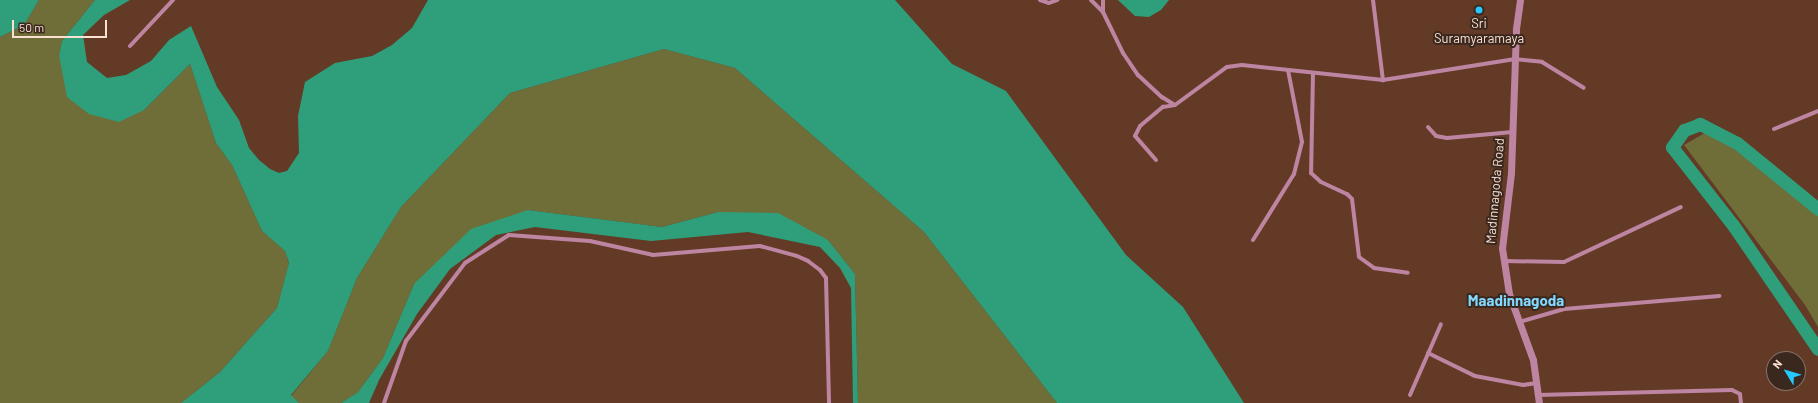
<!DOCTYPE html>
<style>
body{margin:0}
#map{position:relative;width:1818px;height:403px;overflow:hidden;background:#633a25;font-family:Barlow,sans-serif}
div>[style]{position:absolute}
.green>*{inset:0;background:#6f6d38}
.water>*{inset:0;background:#2f9f7b}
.canal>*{height:13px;margin:-6.5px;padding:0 6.5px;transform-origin:6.5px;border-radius:6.5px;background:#2f9f7b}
.minor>*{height:4px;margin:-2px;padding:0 2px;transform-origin:2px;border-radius:2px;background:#bd85a2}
.tertiary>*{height:7px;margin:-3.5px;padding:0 3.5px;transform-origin:3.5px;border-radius:3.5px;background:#bd85a2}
.dots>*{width:11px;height:11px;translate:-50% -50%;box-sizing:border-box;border:2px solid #3a271e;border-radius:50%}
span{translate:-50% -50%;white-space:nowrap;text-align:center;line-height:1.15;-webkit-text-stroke:4px #3a271e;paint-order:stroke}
.poi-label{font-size:13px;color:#fbe1d4}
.street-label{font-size:13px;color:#fbe1d4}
.quarter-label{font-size:15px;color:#81daff;font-weight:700}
.north{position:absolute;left:1766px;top:351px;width:40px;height:40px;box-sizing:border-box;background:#3a271e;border:1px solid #877167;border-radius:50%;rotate:308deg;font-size:11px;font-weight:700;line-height:16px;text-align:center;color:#fbe1d4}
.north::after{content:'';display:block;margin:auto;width:14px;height:18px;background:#26c9fe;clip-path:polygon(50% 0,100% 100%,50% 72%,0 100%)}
.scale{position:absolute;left:12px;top:20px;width:95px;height:18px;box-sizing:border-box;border:2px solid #fbe1d4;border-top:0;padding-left:5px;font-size:12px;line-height:14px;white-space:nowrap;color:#fbe1d4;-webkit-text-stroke:3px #3a271e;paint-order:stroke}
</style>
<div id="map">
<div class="green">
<div style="clip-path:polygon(39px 0,95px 0,62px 41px,59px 55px,144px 110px,190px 64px,216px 143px,232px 165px,262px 231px,285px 251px,289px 264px,277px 308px,220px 372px,181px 403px,0 403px,0 37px,24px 25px)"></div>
<div style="clip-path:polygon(664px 49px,735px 68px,924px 232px,1057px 403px,858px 403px,855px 274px,828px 240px,718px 212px,662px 227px,528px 210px,414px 284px,383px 358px,358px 392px,341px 403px,299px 403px,291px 396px,328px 351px,357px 278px,401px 207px,510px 93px)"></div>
<div style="clip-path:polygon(1710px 130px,1818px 214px,1818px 327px,1805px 305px,1684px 145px)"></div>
</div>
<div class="water">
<div style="clip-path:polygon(0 0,39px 0,24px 25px,0 37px)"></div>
<div style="clip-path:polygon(95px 0,130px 0,104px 15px,83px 35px,87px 62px,107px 78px,126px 75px,151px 61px,169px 40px,191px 26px,217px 87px,239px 120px,249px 148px,259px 160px,270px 169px,279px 173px,287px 171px,299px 153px,298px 116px,305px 82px,335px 63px,372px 56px,392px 45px,412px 28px,428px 0,895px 0,952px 64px,1006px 91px,1126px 255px,1183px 307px,1244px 403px,1057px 403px,924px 232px,735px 68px,664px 49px,510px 93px,401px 207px,357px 278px,328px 351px,291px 395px,299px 403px,181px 403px,220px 372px,277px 308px,289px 263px,285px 251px,262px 231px,232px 165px,216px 143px,190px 64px,144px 110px,119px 122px,89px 114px,67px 97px,59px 55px,62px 41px)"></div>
<div style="clip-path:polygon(1118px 0,1169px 0,1161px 10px,1149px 17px,1135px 16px)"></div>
<div style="clip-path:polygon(528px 210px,662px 227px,718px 212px,778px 213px,828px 240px,855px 274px,858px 403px,853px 403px,851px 288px,840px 268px,820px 247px,748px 232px,651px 241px,535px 227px,496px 235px,450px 269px,417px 314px,379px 380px,369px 403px,341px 403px,358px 392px,383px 358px,414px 284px,471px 229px)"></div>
</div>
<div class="canal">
<div style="left:1818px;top:209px;width:104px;rotate:-140.8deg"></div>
<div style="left:1737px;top:143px;width:42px;rotate:-152.8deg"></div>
<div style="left:1700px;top:124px;width:17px;rotate:159deg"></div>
<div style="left:1684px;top:130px;width:21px;rotate:125deg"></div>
<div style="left:1672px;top:147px;width:99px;rotate:52deg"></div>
<div style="left:1733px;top:225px;width:150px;rotate:55.6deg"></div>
</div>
<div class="minor">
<div style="left:1040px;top:0;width:9px;rotate:18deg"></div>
<div style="left:1049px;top:3px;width:9px;rotate:-21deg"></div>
<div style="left:1091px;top:0;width:17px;rotate:45deg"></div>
<div style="left:1103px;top:12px;width:46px;rotate:64deg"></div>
<div style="left:1123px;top:53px;width:27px;rotate:56deg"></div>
<div style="left:1138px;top:75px;width:33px;rotate:43deg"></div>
<div style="left:1162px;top:97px;width:15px;rotate:32deg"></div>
<div style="left:1175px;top:105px;width:64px;rotate:-36.2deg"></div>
<div style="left:1227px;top:67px;width:15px;rotate:-8deg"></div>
<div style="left:1242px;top:65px;width:142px;rotate:6.1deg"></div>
<div style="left:1383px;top:80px;width:134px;rotate:-9deg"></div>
<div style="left:1515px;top:59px;width:27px;rotate:6deg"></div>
<div style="left:1542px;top:62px;width:49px;rotate:31.8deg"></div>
<div style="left:1373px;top:0;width:81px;rotate:82.9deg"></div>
<div style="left:1103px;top:12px;width:12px;rotate:-90deg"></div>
<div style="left:130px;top:46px;width:63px;rotate:-46.9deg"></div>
<div style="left:1313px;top:73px;width:100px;rotate:91.1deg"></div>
<div style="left:1311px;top:173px;width:13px;rotate:42deg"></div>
<div style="left:1321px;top:182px;width:29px;rotate:25deg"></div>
<div style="left:1347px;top:194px;width:7px;rotate:45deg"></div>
<div style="left:1352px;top:199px;width:58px;rotate:83.1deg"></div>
<div style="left:1359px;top:257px;width:19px;rotate:36deg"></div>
<div style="left:1374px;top:268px;width:34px;rotate:8deg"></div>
<div style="left:1428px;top:127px;width:12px;rotate:48deg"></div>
<div style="left:1436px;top:136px;width:11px;rotate:10deg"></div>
<div style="left:1447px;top:138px;width:66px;rotate:-5.2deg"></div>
<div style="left:1774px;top:129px;width:48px;rotate:-22.2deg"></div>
<div style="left:1156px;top:160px;width:32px;rotate:-131deg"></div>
<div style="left:1135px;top:136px;width:11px;rotate:-63deg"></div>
<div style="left:1140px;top:126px;width:30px;rotate:-40deg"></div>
<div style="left:1163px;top:107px;width:12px;rotate:-9deg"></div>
<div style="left:1253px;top:240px;width:78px;rotate:-58.2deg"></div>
<div style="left:1294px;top:174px;width:33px;rotate:-76deg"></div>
<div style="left:1302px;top:142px;width:73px;rotate:-101deg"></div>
<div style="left:1504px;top:261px;width:60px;rotate:1deg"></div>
<div style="left:1564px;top:262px;width:129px;rotate:-25.2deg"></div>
<div style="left:1519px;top:322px;width:47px;rotate:-16.1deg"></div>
<div style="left:1564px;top:309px;width:156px;rotate:-4.8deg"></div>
<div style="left:1428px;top:353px;width:52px;rotate:26.1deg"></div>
<div style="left:1475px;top:376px;width:49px;rotate:10.6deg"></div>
<div style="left:1523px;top:385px;width:14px;rotate:-8deg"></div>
<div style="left:1410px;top:395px;width:77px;rotate:-66.4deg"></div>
<div style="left:1538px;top:395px;width:194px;rotate:-1.5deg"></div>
<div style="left:1732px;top:390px;width:9px;rotate:27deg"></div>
<div style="left:1740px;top:394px;width:9px;rotate:84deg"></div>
<div style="left:384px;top:403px;width:66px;rotate:-70.5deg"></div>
<div style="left:406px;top:341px;width:98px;rotate:-52.9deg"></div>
<div style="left:465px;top:263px;width:52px;rotate:-32.5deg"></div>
<div style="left:509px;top:235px;width:81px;rotate:4.2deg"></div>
<div style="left:590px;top:241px;width:65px;rotate:12.5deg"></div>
<div style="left:653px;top:255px;width:107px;rotate:-4.8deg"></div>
<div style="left:760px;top:246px;width:38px;rotate:15deg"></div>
<div style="left:797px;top:256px;width:12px;rotate:24deg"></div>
<div style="left:808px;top:261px;width:15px;rotate:37deg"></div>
<div style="left:820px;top:270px;width:10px;rotate:53deg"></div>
<div style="left:826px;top:278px;width:125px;rotate:88.6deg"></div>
</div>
<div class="tertiary">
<div style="left:1520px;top:0;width:30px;rotate:98deg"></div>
<div style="left:1516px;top:30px;width:143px;rotate:92deg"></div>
<div style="left:1511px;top:173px;width:76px;rotate:96.8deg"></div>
<div style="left:1502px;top:248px;width:47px;rotate:81.3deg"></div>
<div style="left:1509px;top:294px;width:70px;rotate:70deg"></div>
<div style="left:1533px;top:360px;width:43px;rotate:82.1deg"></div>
</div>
<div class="dots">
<div style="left:1479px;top:10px;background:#26c9fe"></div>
</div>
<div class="poi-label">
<span style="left:1479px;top:31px">Sri<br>Suramyaramaya</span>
</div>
<div class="street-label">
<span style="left:1495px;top:191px;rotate:-85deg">Madinnagoda Road</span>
</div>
<div class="quarter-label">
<span style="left:1516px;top:301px">Maadinnagoda</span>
</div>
<div class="north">N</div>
<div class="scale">50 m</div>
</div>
